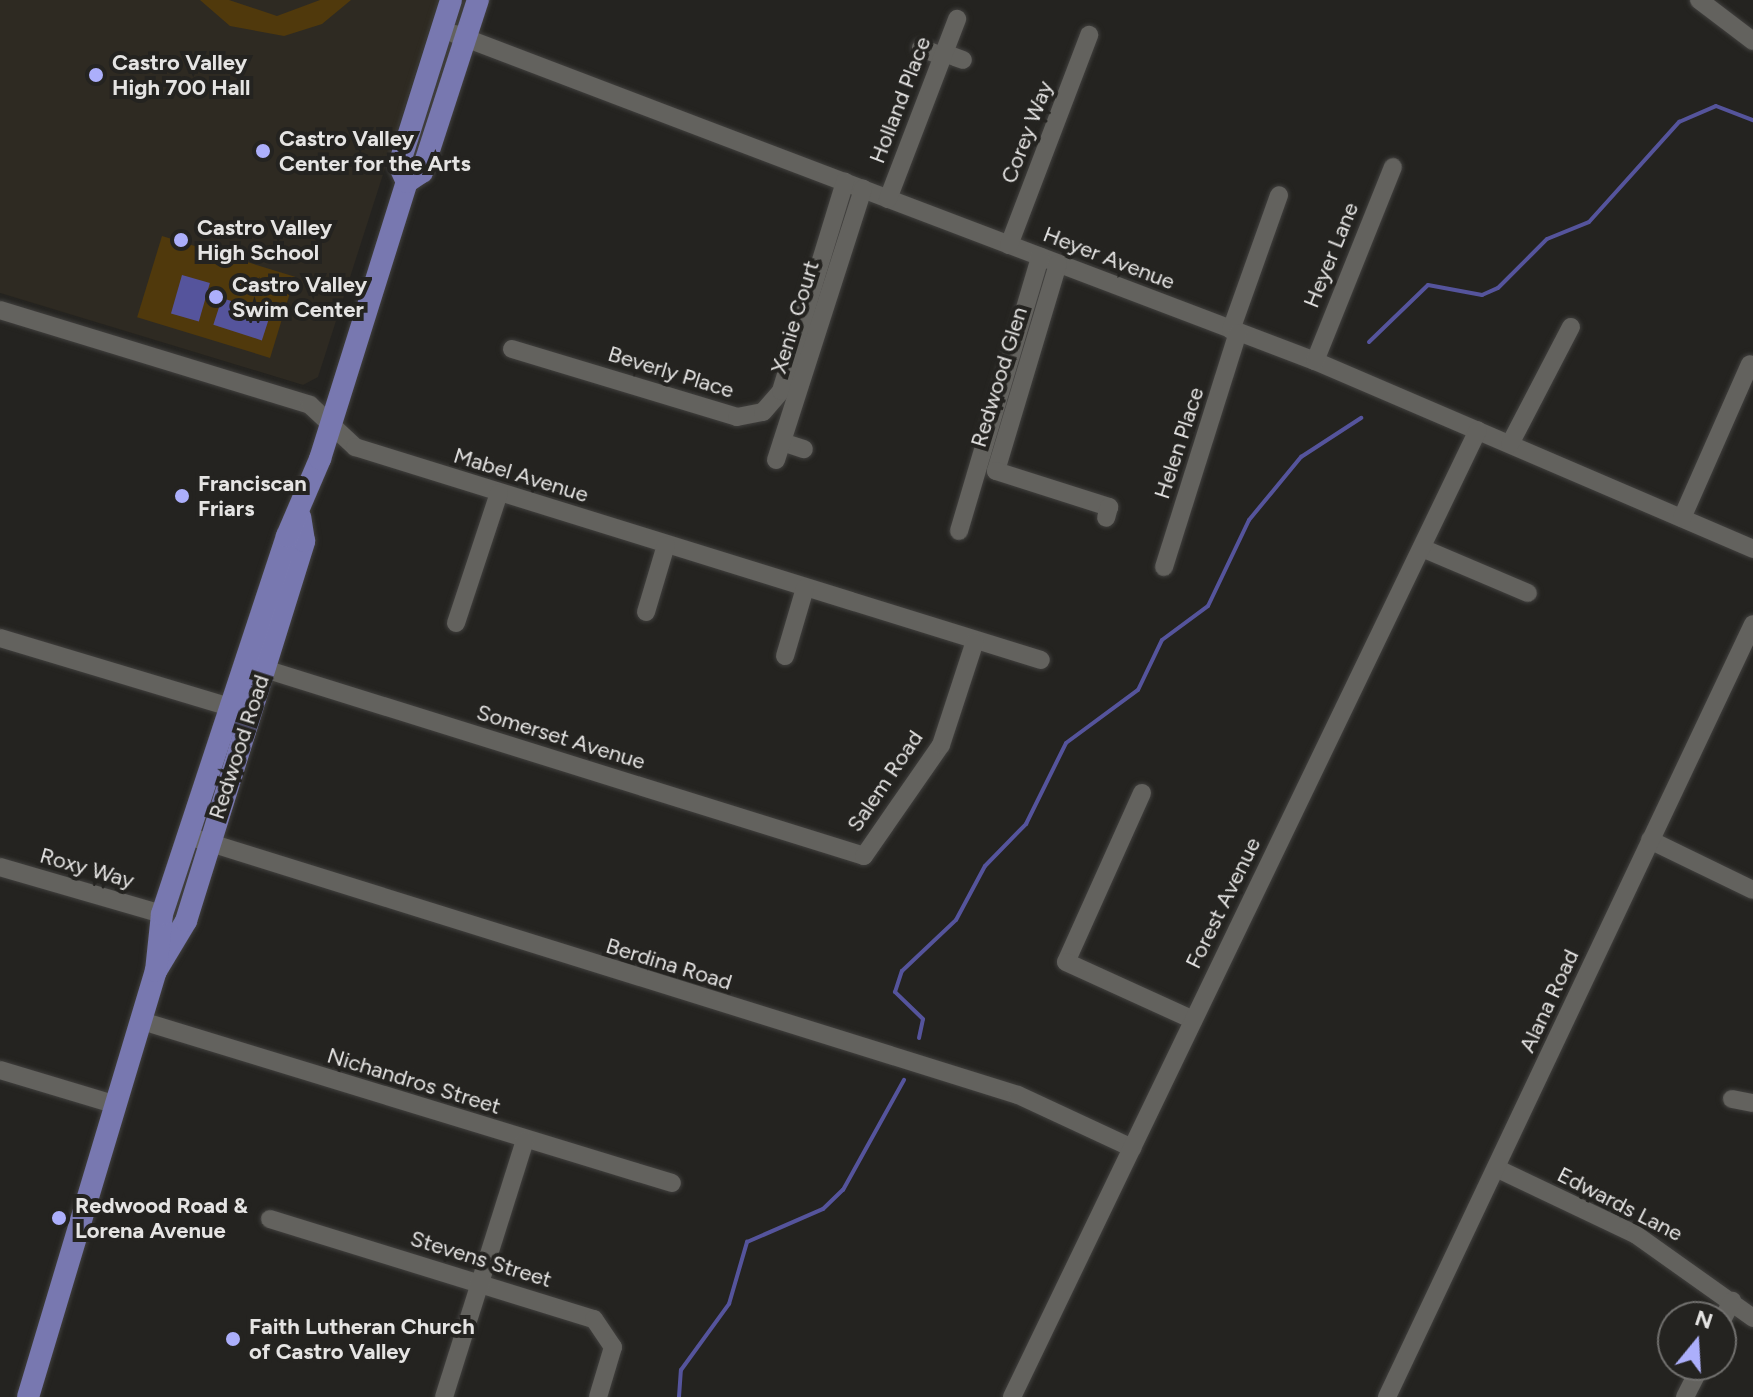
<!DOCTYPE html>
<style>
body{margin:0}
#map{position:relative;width:1753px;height:1397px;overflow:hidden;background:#242320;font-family:Figtree,sans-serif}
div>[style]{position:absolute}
.built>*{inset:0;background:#2e2a22}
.green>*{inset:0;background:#50390c;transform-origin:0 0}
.water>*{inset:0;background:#55549c;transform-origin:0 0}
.stream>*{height:4px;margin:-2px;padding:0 2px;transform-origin:2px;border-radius:2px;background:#55549c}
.roads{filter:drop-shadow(0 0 2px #41403e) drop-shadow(0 0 2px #41403e)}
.minor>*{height:18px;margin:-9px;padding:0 9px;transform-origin:9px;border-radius:9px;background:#63625e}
.major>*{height:22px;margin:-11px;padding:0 11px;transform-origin:11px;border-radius:11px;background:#7878b0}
.dots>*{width:22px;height:22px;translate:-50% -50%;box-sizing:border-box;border:4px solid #242320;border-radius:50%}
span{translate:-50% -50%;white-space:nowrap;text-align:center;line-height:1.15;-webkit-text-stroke:8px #242320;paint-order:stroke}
.poi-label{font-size:22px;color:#e5e4e3;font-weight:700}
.left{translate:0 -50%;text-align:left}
.street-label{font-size:22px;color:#e5e4e3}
.north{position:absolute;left:1657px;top:1301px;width:80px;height:80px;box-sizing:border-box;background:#242320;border:2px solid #71706e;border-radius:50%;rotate:18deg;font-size:22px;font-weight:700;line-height:32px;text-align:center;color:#e5e4e3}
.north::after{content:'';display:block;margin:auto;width:28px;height:36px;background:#acaffb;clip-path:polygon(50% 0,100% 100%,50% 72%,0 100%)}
</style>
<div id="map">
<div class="built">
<div style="clip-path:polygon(0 0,439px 0,318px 377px,303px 385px,0 293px)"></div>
</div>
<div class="green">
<div style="clip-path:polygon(200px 0,229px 0,277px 16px,320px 0,351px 0,322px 24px,284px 36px,230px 26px)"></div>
<div style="left:162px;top:236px;width:139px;height:85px;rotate:17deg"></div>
</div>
<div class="water">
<div style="left:182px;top:275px;width:29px;height:40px;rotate:16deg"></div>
<div style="left:222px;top:298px;width:51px;height:28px;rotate:18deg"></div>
</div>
<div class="stream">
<div style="left:1369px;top:342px;width:82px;rotate:-44deg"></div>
<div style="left:1428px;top:285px;width:55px;rotate:10.5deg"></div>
<div style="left:1482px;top:295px;width:17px;rotate:-24deg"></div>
<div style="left:1498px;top:288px;width:69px;rotate:-45deg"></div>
<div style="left:1547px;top:239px;width:45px;rotate:-22deg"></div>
<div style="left:1589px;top:222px;width:135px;rotate:-48deg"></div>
<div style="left:1679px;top:122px;width:40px;rotate:-23.4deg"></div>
<div style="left:1716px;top:106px;width:40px;rotate:21deg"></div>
<div style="left:919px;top:1038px;width:19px;rotate:-78deg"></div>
<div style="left:923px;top:1019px;width:39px;rotate:-136deg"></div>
<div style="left:895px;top:992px;width:22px;rotate:-72deg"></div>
<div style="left:902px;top:971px;width:74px;rotate:-43.4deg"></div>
<div style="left:956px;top:920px;width:61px;rotate:-61.8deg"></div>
<div style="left:985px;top:866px;width:59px;rotate:-45.7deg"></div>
<div style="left:1026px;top:824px;width:90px;rotate:-63.7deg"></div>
<div style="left:1066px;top:743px;width:89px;rotate:-36.4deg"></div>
<div style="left:1138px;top:690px;width:55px;rotate:-64.4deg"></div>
<div style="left:1162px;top:640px;width:57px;rotate:-36.5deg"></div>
<div style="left:1208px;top:606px;width:95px;rotate:-64.5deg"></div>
<div style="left:1249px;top:520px;width:82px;rotate:-50.5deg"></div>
<div style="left:1301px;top:457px;width:72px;rotate:-33deg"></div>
<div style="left:679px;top:1397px;width:27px;rotate:-86deg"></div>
<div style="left:681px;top:1370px;width:82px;rotate:-54deg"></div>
<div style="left:729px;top:1304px;width:65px;rotate:-73.8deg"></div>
<div style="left:747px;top:1242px;width:83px;rotate:-23.5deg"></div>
<div style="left:823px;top:1209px;width:28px;rotate:-44deg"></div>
<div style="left:843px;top:1190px;width:126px;rotate:-61deg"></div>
</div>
<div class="roads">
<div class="minor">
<div style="left:1699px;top:0;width:68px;rotate:37.2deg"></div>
<div style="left:455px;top:34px;width:920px;rotate:20.82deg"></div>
<div style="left:1315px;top:361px;width:477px;rotate:23.2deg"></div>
<div style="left:921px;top:48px;width:22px;rotate:21deg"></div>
<div style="left:944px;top:53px;width:20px;rotate:20deg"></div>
<div style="left:888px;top:199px;width:193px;rotate:-69deg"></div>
<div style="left:1009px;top:245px;width:225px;rotate:-69.1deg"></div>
<div style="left:1058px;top:264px;width:216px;rotate:106.7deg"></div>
<div style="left:996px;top:471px;width:119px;rotate:17.7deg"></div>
<div style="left:1109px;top:507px;width:11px;rotate:105deg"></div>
<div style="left:0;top:310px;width:324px;rotate:17deg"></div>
<div style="left:310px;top:405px;width:62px;rotate:43deg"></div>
<div style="left:355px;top:447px;width:718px;rotate:17.25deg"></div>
<div style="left:1231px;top:330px;width:143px;rotate:-70.4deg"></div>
<div style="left:512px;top:349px;width:235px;rotate:16.8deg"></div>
<div style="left:737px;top:417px;width:26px;rotate:-11deg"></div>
<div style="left:763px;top:412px;width:28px;rotate:-49deg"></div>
<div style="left:781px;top:391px;width:219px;rotate:-73deg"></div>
<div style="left:1315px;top:361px;width:209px;rotate:-68.1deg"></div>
<div style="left:782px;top:442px;width:23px;rotate:18deg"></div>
<div style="left:1510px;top:444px;width:132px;rotate:-62.5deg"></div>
<div style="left:776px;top:460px;width:285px;rotate:-72.2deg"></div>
<div style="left:1682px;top:518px;width:168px;rotate:-66.2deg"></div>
<div style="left:959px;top:531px;width:286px;rotate:-73.5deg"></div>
<div style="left:1422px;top:548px;width:115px;rotate:23deg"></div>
<div style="left:1164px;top:567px;width:245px;rotate:-72.5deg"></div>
<div style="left:646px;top:612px;width:70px;rotate:-73.4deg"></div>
<div style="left:456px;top:623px;width:137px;rotate:-71.7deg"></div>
<div style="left:0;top:638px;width:254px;rotate:16.7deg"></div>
<div style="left:785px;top:656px;width:71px;rotate:-73.6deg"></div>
<div style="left:252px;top:665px;width:641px;rotate:17.33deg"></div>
<div style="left:864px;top:856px;width:135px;rotate:-55.3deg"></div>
<div style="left:941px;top:745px;width:109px;rotate:-71.9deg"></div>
<div style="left:1142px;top:793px;width:185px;rotate:114.2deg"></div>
<div style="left:1066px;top:962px;width:140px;rotate:24.5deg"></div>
<div style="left:188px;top:836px;width:869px;rotate:17.33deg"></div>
<div style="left:1018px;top:1095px;width:126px;rotate:24.9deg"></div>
<div style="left:1650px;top:840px;width:114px;rotate:25.9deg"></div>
<div style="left:0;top:867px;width:169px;rotate:16.2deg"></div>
<div style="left:142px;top:1021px;width:554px;rotate:17deg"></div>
<div style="left:0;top:1070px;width:122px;rotate:16.7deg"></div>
<div style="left:1732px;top:1099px;width:21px;rotate:11deg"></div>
<div style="left:1498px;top:1169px;width:152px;rotate:25.4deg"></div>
<div style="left:1635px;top:1234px;width:145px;rotate:35.4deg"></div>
<div style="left:270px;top:1219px;width:339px;rotate:17.2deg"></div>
<div style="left:594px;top:1319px;width:34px;rotate:56deg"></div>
<div style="left:613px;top:1347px;width:52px;rotate:106.7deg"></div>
<div style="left:1721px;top:1322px;width:24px;rotate:-62deg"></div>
<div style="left:444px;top:1397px;width:269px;rotate:-72.5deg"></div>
<div style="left:1012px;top:1397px;width:1073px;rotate:-64.27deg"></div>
<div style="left:1387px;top:1397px;width:855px;rotate:-64.66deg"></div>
<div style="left:1685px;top:1397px;width:36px;rotate:-63deg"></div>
</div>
<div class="major">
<div style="left:407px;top:182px;width:19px;rotate:-115deg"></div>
<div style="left:399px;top:165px;width:173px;rotate:-72.5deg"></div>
<div style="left:156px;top:971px;width:58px;rotate:-59deg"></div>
<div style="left:186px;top:921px;width:398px;rotate:-72.7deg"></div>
<div style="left:304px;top:541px;width:24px;rotate:-99deg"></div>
<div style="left:28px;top:1397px;width:445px;rotate:-73.3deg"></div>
<div style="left:156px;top:971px;width:57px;rotate:-84deg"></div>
<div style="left:162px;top:914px;width:398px;rotate:-71.7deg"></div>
<div style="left:287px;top:536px;width:84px;rotate:-66.8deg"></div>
<div style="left:320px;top:459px;width:290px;rotate:-72.6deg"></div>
<div style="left:407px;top:182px;width:18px;rotate:-34deg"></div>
<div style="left:422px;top:172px;width:181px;rotate:-72deg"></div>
</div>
</div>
<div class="dots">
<div style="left:96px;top:75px;background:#acaffb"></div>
<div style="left:263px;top:151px;background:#acaffb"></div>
<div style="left:181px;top:240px;background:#acaffb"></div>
<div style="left:216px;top:297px;background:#acaffb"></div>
<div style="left:182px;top:496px;background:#acaffb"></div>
<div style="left:59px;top:1218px;background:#acaffb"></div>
<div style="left:233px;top:1339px;background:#acaffb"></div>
</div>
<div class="poi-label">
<span class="left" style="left:112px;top:75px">Castro Valley<br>High 700 Hall</span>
<span class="left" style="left:279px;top:151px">Castro Valley<br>Center for the Arts</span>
<span class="left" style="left:197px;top:240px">Castro Valley<br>High School</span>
<span class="left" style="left:232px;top:297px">Castro Valley<br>Swim Center</span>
<span class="left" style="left:198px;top:496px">Franciscan<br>Friars</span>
<span class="left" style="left:75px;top:1218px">Redwood Road &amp;<br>Lorena Avenue</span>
<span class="left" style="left:249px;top:1339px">Faith Lutheran Church<br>of Castro Valley</span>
</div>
<div class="street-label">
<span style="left:900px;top:100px;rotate:-69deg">Holland Place</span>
<span style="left:1027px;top:132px;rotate:-69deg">Corey Way</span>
<span style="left:1331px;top:255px;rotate:-68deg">Heyer Lane</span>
<span style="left:1109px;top:258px;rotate:21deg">Heyer Avenue</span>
<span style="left:795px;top:317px;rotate:-73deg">Xenie Court</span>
<span style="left:671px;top:372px;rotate:17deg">Beverly Place</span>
<span style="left:999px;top:377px;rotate:-73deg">Redwood Glen</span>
<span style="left:1179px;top:443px;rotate:-72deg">Helen Place</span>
<span style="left:521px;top:475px;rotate:17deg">Mabel Avenue</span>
<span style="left:561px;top:737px;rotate:17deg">Somerset Avenue</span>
<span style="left:239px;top:747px;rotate:-72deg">Redwood Road</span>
<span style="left:885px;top:781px;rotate:-56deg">Salem Road</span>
<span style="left:87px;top:868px;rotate:16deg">Roxy Way</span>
<span style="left:1223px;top:903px;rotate:-64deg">Forest Avenue</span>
<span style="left:669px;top:964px;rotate:17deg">Berdina Road</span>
<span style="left:1549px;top:1001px;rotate:-65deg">Alana Road</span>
<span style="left:414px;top:1081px;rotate:17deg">Nichandros Street</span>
<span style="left:1620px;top:1204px;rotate:27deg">Edwards Lane</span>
<span style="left:481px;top:1259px;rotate:17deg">Stevens Street</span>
</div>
<div class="north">N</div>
</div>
